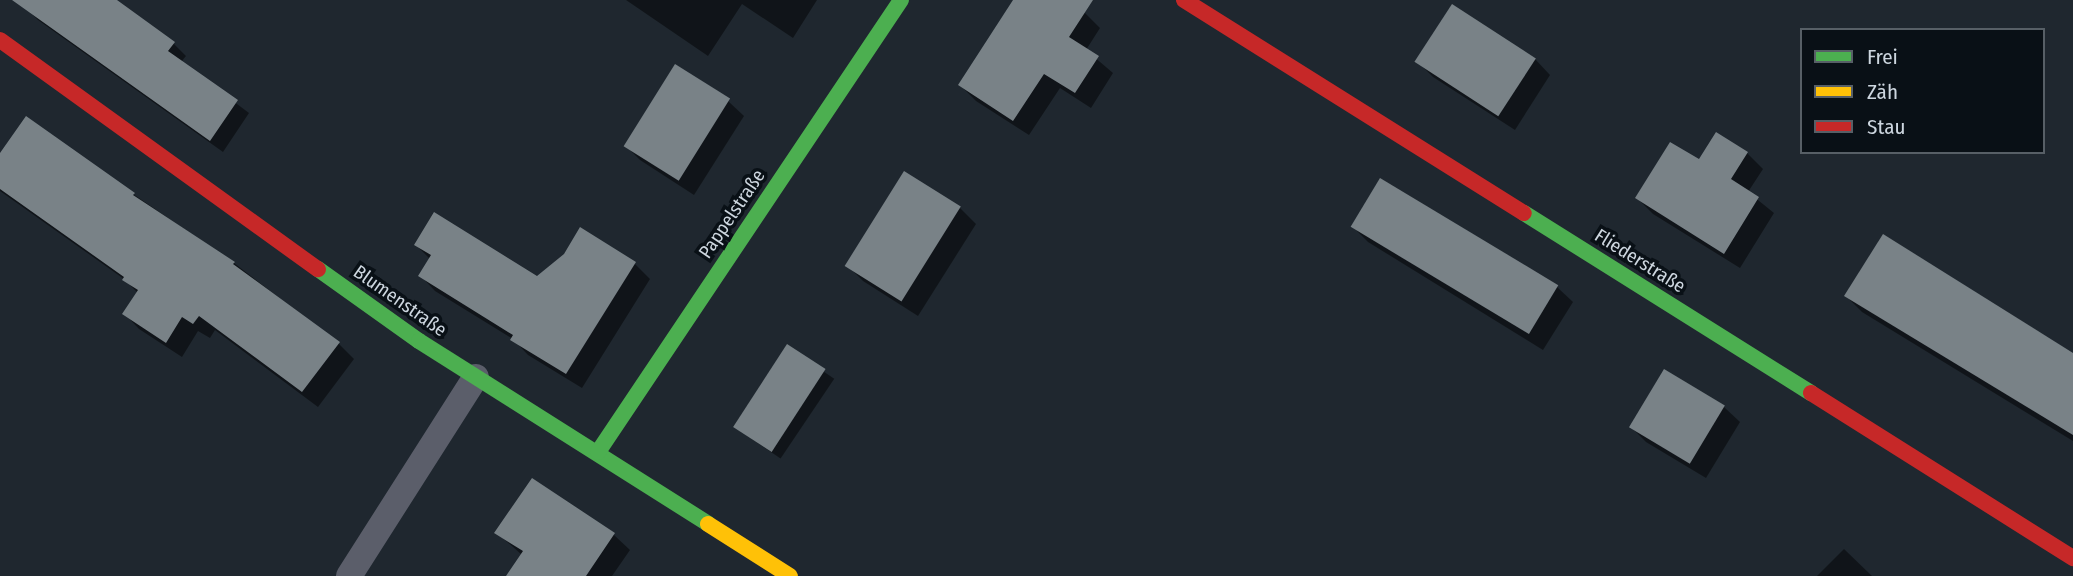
<!DOCTYPE html>
<meta charset="utf-8">
<style>
body{margin:0}
#map{position:relative;width:2073px;height:576px;overflow:hidden;background:#1f272f;font-family:"Fira Sans Condensed",sans-serif}
div>[style]{position:absolute}
.shadow>*{inset:0;background:#0007;transform-origin:0 0}
.building>*{inset:0;background:#798287;transform-origin:0 0}
.lane>*{height:26px;margin:-13px;padding:0 13px;transform-origin:13px;border-radius:13px;background:#5b5e6a}
.fast>*{height:16px;margin:-8px;padding:0 8px;transform-origin:8px;border-radius:8px;background:#4caf50}
.slow>*{height:16px;margin:-8px;padding:0 8px;transform-origin:8px;border-radius:8px;background:#ffc107}
.jam>*{height:16px;margin:-8px;padding:0 8px;transform-origin:8px;border-radius:8px;background:#c62828}
span{translate:-50% -50%;white-space:nowrap;text-align:center;line-height:1.15;-webkit-text-stroke:7px #091016;paint-order:stroke}
.street-label{font-size:19px;color:#cdd6df}
.legend{position:absolute;left:1800px;top:28px;width:245px;height:126px;box-sizing:border-box;background:#091016;border:2px solid #575f66;margin:0;padding:9px 12px;list-style:none;font-size:21px;color:#cdd6df}
.legend li{display:flex;align-items:center;gap:14px;height:35px}
.legend b{width:35px;border:2px solid #575f66}
</style>
<div id="map">
<div class="shadow">
<div style="clip-path:polygon(31px 0,94px 0,174px 44px,186px 56px,181px 62px,249px 113px,223px 152px,38px 20px,26px 8px)"></div>
<div style="clip-path:polygon(626px 0,817px 0,793px 38px,742px 4px,708px 56px)"></div>
<div style="clip-path:polygon(1015px 0,1065px 0,1085px 13px,1100px 28px,1086px 50px,1113px 73px,1091px 108px,1060px 88px,1029px 135px,976px 101px,960px 85px)"></div>
<div style="clip-path:polygon(1535px 59px,1550px 75px,1515px 130px,1433px 77px,1417px 61px)"></div>
<div style="clip-path:polygon(728px 101px,744px 116px,694px 195px,640px 160px,625px 145px)"></div>
<div style="clip-path:polygon(1716px 134px,1747px 153px,1763px 169px,1748px 192px,1774px 213px,1740px 268px,1653px 214px,1637px 198px,1699px 162px)"></div>
<div style="clip-path:polygon(0 156px,133px 194px,234px 263px,338px 343px,354px 359px,318px 407px,215px 330px,210px 338px,198px 331px,182px 357px,139px 329px,124px 313px,138px 293px,124px 279px,0 191px)"></div>
<div style="clip-path:polygon(1381px 180px,1557px 287px,1573px 302px,1543px 350px,1368px 242px,1353px 227px)"></div>
<div style="clip-path:polygon(960px 208px,976px 224px,918px 316px,863px 281px,848px 266px)"></div>
<div style="clip-path:polygon(416px 245px,547px 284px,635px 264px,650px 279px,582px 388px,528px 355px,513px 339px,435px 291px,420px 275px,430px 259px)"></div>
<div style="clip-path:polygon(1846px 296px,2073px 355px,2073px 441px,1862px 312px)"></div>
<div style="left:787px;top:347px;width:57px;height:96px;rotate:34deg"></div>
<div style="clip-path:polygon(1724px 407px,1740px 422px,1706px 478px,1646px 442px,1631px 427px)"></div>
<div style="clip-path:polygon(532px 480px,614px 535px,630px 550px,612px 576px,508px 576px,522px 555px,496px 532px)"></div>
<div style="clip-path:polygon(1844px 549px,1872px 576px,1817px 576px)"></div>
</div>
<div class="building">
<div style="clip-path:polygon(12px 0,117px 0,175px 42px,168px 51px,238px 100px,210px 141px)"></div>
<div style="clip-path:polygon(1013px 0,1093px 0,1069px 37px,1099px 56px,1075px 93px,1044px 74px,1013px 121px,958px 85px)"></div>
<div style="left:1452px;top:4px;width:100px;height:69px;rotate:33deg"></div>
<div style="left:675px;top:64px;width:65px;height:97px;rotate:32deg"></div>
<div style="clip-path:polygon(26px 116px,135px 193px,133px 195px,235px 262px,233px 264px,340px 342px,302px 392px,199px 316px,193px 324px,182px 317px,166px 343px,122px 314px,138px 290px,122px 280px,124px 277px,0 189px,0 153px)"></div>
<div style="clip-path:polygon(1716px 132px,1748px 152px,1731px 179px,1759px 197px,1724px 254px,1635px 198px,1670px 142px,1699px 159px)"></div>
<div style="left:904px;top:171px;width:67px;height:112px;rotate:32deg"></div>
<div style="left:1380px;top:178px;width:208px;height:57px;rotate:31deg"></div>
<div style="clip-path:polygon(434px 212px,537px 276px,564px 254px,580px 227px,636px 262px,566px 374px,510px 340px,513px 335px,418px 276px,431px 255px,414px 245px)"></div>
<div style="clip-path:polygon(1883px 234px,2073px 353px,2073px 435px,1844px 296px)"></div>
<div style="left:787px;top:344px;width:46px;height:99px;rotate:33deg"></div>
<div style="left:1664px;top:369px;width:71px;height:68px;rotate:31deg"></div>
<div style="clip-path:polygon(532px 478px,615px 533px,586px 576px,506px 576px,523px 551px,494px 533px)"></div>
</div>
<div class="lane">
<div style="left:349px;top:576px;width:236px;rotate:-57.5deg"></div>
</div>
<div class="fast">
<div style="left:1524px;top:213px;width:339px;rotate:32.1deg"></div>
<div style="left:318px;top:269px;width:124px;rotate:35.5deg"></div>
<div style="left:419px;top:341px;width:342px;rotate:32.3deg"></div>
<div style="left:598px;top:452px;width:544px;rotate:-56.16deg"></div>
</div>
<div class="slow">
<div style="left:708px;top:524px;width:97px;rotate:32.4deg"></div>
</div>
<div class="jam">
<div style="left:1184px;top:0;width:401px;rotate:32.1deg"></div>
<div style="left:0;top:40px;width:392px;rotate:35.8deg"></div>
<div style="left:1811px;top:393px;width:310px;rotate:32.2deg"></div>
</div>
<div class="street-label">
<span style="left:732px;top:214px;rotate:-56deg">Pappelstraße</span>
<span style="left:1640px;top:261px;rotate:32deg">Fliederstraße</span>
<span style="left:400px;top:301px;rotate:35deg">Blumenstraße</span>
</div>
<ul class="legend">
<li><b style="height:9px;background:#4caf50"></b>Frei</li>
<li><b style="height:9px;background:#ffc107"></b>Zäh</li>
<li><b style="height:9px;background:#c62828"></b>Stau</li>
</ul>
</div>
